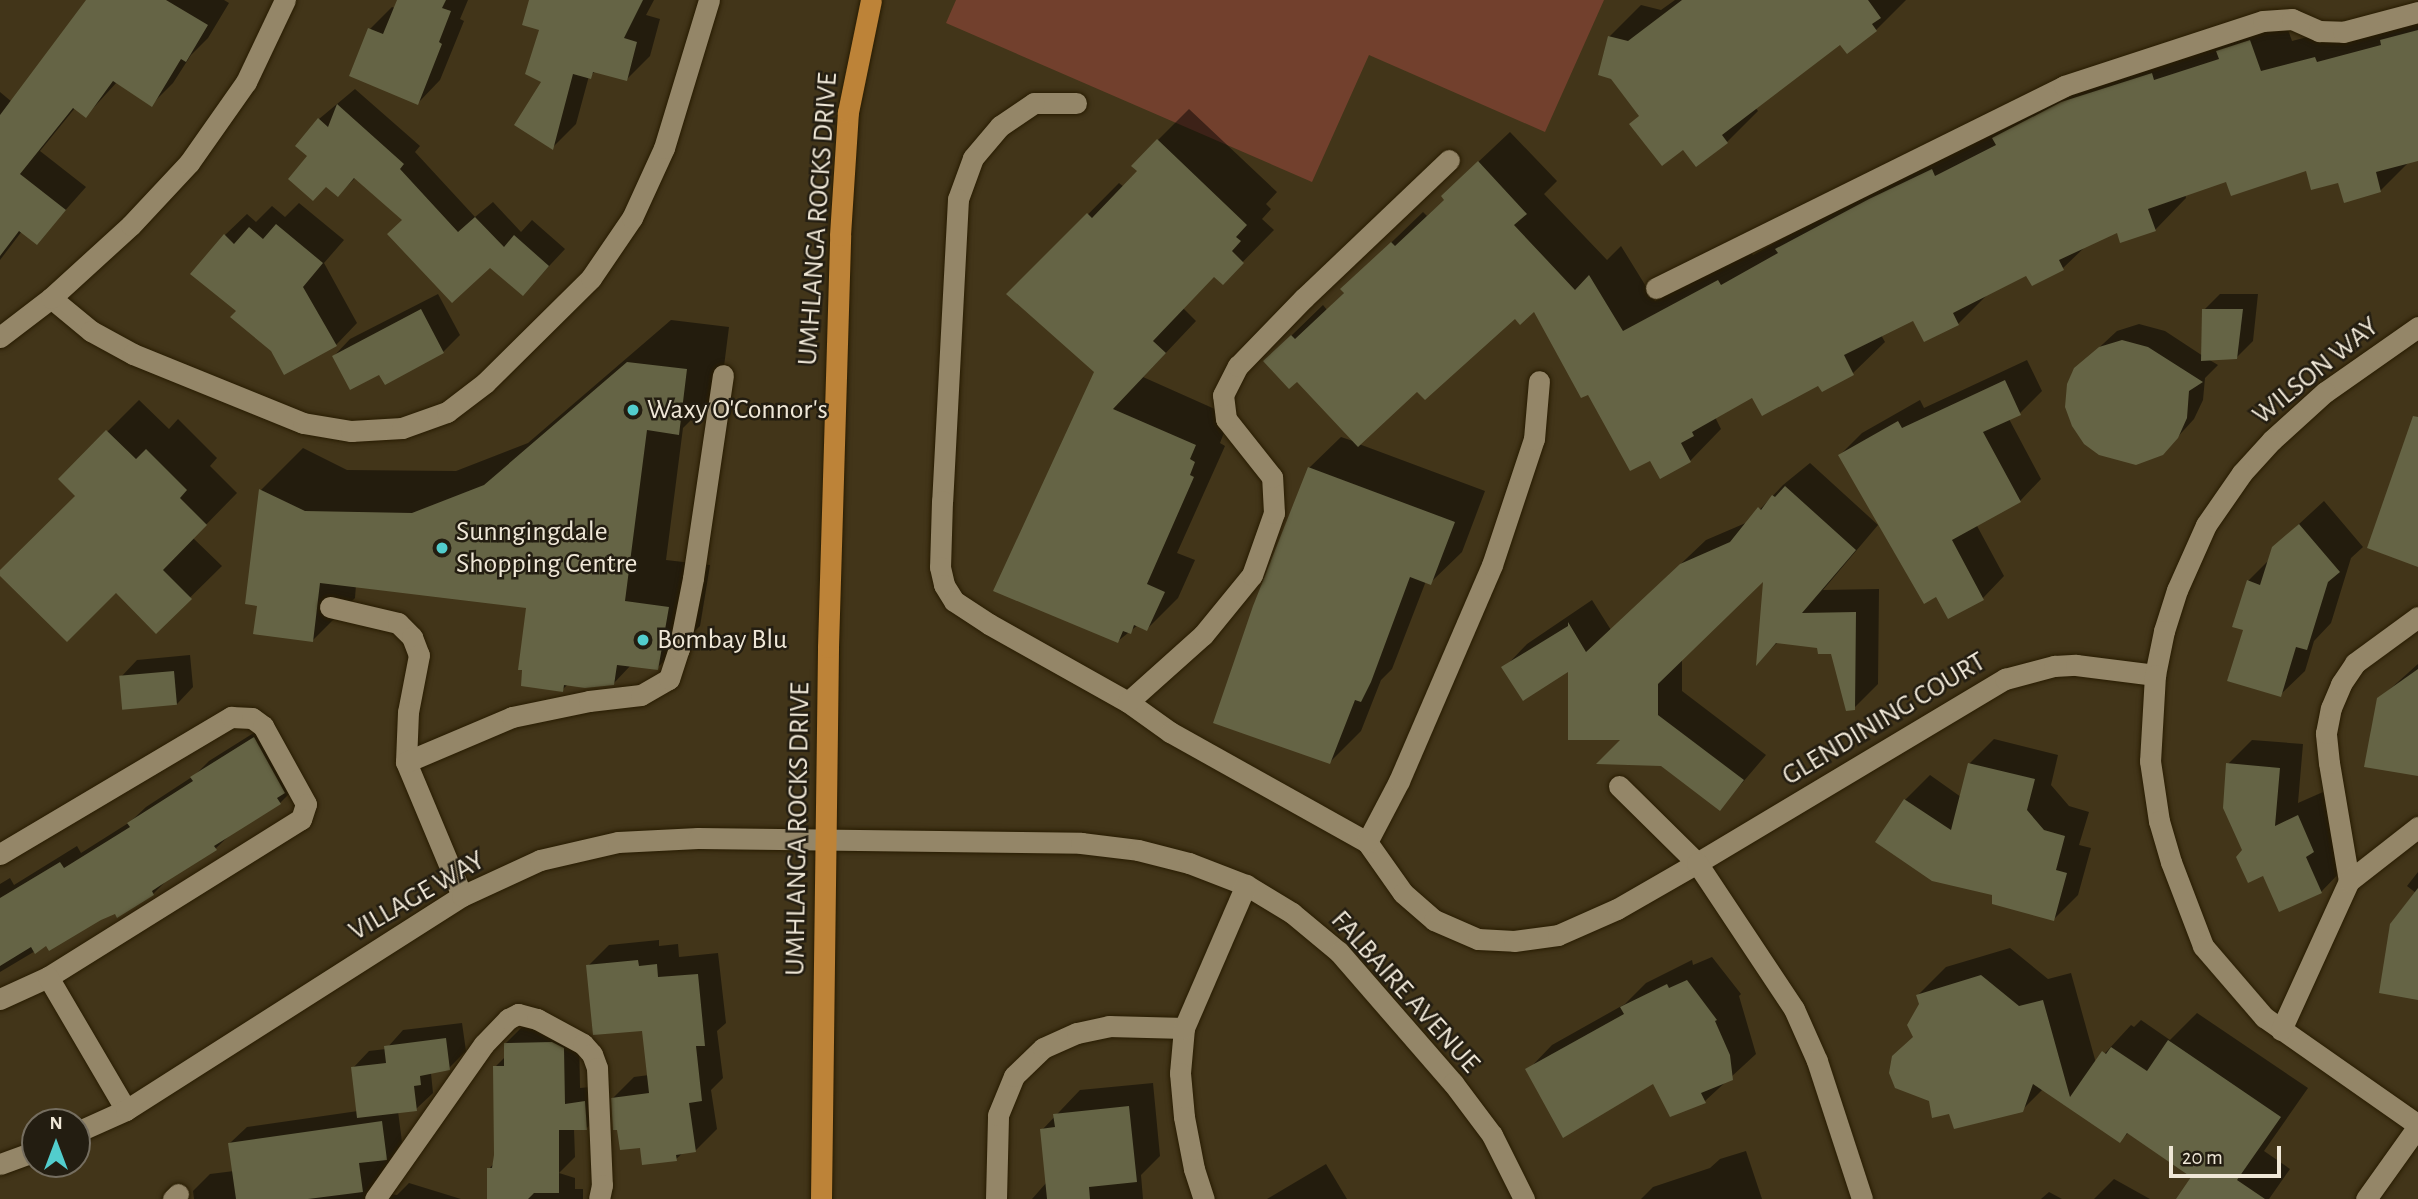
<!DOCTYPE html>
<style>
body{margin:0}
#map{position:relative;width:2418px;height:1199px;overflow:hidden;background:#423519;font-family:"Alegreya Sans",sans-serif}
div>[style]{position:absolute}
.green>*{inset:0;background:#72402d}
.shadow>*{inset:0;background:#0007}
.building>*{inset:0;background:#656445;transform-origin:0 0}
.roads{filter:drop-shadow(0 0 2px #281c02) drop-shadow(0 0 2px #281c02)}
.minor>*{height:21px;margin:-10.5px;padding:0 10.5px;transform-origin:10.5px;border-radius:10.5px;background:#948668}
.major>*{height:21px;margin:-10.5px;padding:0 10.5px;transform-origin:10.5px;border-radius:10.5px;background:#bd8338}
.dots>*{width:19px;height:19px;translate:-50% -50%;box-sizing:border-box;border:4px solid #231d11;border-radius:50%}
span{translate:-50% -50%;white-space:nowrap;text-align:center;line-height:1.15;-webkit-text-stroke:5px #231d11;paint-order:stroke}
.street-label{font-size:28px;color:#efe7d7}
.poi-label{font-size:28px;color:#efe7d7}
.left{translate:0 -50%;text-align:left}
.north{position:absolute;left:21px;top:1108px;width:70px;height:70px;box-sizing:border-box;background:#231d11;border:2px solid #756e60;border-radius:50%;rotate:0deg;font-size:19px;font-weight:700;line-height:28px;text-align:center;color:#efe7d7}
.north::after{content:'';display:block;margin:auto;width:24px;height:32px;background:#52cdcd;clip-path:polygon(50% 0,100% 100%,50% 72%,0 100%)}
.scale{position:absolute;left:2169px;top:1146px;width:112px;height:32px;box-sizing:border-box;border:4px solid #efe7d7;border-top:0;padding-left:9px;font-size:21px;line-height:24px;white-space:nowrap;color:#efe7d7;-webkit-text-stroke:5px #231d11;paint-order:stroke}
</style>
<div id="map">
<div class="green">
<div style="clip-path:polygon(956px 0,1604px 0,1545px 132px,1369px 55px,1312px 182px,946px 23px)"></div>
</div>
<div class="shadow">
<div style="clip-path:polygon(93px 0,224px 0,229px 3px,208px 38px,191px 55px,173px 83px,152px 104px,117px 82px,86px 116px,75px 108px,40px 151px,86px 187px,37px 242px,22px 231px,0 260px,0 92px,12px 102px)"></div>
<div style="clip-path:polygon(399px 0,468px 0,460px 19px,464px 21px,440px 80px,418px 103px,370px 29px,392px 7px,395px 8px)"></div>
<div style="clip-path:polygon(531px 0,654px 0,646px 15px,660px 19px,650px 56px,627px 79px,596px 71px,589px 76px,576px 124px,553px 147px,543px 81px,541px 29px)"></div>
<div style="clip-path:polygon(1675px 0,1906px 0,1876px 30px,1841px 43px,1755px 107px,1758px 111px,1727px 142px,1683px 148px,1641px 115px,1609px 37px,1641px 5px,1661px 10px)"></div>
<div style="clip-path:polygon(2418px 8px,2418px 159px,2410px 161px,2380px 191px,2307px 169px,2227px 180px,2185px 194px,2186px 198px,2155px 230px,2118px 231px,2086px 246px,2063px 268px,2027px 273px,1989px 293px,1958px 324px,1914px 318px,1881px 335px,1885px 342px,1853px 373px,1823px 390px,1819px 383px,1753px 396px,1715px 417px,1721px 429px,1690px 461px,1650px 458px,1588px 393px,1535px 309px,1515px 316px,1417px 389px,1359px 444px,1485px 491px,1462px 552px,1430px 583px,1426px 581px,1392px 669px,1381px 680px,1361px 731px,1330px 762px,1309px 468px,1341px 437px,1356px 442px,1297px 379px,1265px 361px,1323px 305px,1327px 310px,1345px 292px,1343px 289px,1423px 212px,1427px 216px,1446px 199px,1475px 165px,1510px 132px,1557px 181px,1544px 194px,1607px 260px,1621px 246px,1655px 301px,1749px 250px,1753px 255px,1796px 231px,1808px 218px,2026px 108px,2281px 10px,2292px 41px)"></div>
<div style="clip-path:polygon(355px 89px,420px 146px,415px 152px,475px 217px,493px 202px,521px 232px,532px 220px,565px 249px,523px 294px,490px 266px,404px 220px,356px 177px,338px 195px,310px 156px,319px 119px)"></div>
<div style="clip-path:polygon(1189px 109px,1277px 192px,1266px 204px,1271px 209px,1262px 219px,1274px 230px,1223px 282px,1215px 275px,1183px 308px,1196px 321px,1143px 377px,1226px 414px,1225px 430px,1220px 443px,1225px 446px,1177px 553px,1195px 560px,1178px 598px,1147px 629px,1138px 625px,1118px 641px,1096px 372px,1009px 294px,1119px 183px,1124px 187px,1140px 171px,1158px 140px)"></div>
<div style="clip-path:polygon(299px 203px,344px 240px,324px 263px,357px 323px,336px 345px,273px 350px,238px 311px,225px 235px,247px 214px,256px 222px,272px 206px,285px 217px)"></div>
<div style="clip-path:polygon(438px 294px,460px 335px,443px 352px,380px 372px,334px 356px,350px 339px)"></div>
<div style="clip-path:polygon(2220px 294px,2258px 294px,2253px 341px,2237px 357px,2208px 359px,2218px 365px,2205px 378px,2203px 400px,2194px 419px,2163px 453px,2076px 369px,2117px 331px,2139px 324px,2165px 331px,2203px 356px,2204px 310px)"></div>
<div style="clip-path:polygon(671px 320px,729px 327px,721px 390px,683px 428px,666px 560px,710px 565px,700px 626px,657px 668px,631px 665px,614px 683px,568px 684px,562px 690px,528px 606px,356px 585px,355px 598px,313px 640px,259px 604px,261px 490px,303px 448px,347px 470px,456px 471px,528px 443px)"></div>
<div style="clip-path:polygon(2027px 360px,2042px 391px,2020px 413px,2009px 419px,2041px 479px,2020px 501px,1976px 524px,2004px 576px,1983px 598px,1937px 595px,1840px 455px,1862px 433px,1920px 400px,1924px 408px)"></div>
<div style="clip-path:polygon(139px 400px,169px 429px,178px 419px,217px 458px,210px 466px,237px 493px,193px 538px,222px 566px,156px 631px,116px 591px,0 574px,77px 496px,60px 479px)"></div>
<div style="clip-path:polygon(1810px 463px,1878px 525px,1823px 590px,1879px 589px,1878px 684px,1854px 708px,1832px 652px,1818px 646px,1778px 642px,1758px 661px,1765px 578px,1682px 659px,1682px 691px,1766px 755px,1720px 809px,1624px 738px,1569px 669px,1504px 668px,1527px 644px,1592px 600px,1611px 630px,1706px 540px,1748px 522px,1783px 485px)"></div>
<div style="clip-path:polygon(2324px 501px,2363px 547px,2351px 558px,2331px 623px,2314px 641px,2305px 671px,2280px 695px,2245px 629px,2248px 581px,2269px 560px,2273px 548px)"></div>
<div style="clip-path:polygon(190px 655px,193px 687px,177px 704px,121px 677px,137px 660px)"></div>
<div style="clip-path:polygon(2418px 664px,2418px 775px,2379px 699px)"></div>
<div style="clip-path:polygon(271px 722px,297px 786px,280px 803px,231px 834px,215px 849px,168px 879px,153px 894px,47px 944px,0 972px,0 884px,10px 878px,14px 885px,77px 846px,81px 853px,130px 822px,146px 807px,195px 775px,209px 761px)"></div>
<div style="clip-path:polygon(1994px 739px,2058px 755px,2051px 785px,2069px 806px,2089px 812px,2079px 845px,2091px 848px,2078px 895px,2054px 919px,1877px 841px,1905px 800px,1930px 775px,1961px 797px,1970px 763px)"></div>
<div style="clip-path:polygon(2252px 740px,2303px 744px,2298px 803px,2323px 792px,2338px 826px,2345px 867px,2321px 892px,2264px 874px,2244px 850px,2228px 764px)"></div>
<div style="clip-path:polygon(2418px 872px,2418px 998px,2416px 893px,2407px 886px)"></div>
<div style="clip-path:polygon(659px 940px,659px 946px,678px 944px,679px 957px,718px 953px,726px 1023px,717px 1031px,723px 1078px,711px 1090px,717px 1129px,695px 1151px,684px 1152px,676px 1159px,641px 1146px,613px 1098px,634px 1077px,649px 1075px,643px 1030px,588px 966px,609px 945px)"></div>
<div style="clip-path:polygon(2010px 948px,2048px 979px,2071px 973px,2096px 1063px,2131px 1025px,2134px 1027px,2141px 1020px,2170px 1040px,2197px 1013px,2308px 1088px,2264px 1151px,2290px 1169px,2269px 1199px,2178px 1199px,2194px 1177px,2128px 1133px,2120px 1141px,2043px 1089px,2022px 1110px,1914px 1037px,1921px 1005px,1918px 995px,1946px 967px)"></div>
<div style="clip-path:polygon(1712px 957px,1741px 994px,1739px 996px,1756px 1054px,1705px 1101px,1654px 1082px,1528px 1070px,1552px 1045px,1625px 1004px,1646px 983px,1692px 960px,1693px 965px)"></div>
<div style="clip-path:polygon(462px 1023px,466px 1051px,449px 1068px,431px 1073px,433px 1093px,416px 1109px,398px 1111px,402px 1142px,377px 1181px,383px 1193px,397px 1195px,409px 1183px,461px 1199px,194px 1199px,193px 1191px,210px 1174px,234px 1171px,230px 1143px,247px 1127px,358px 1111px,353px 1068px,369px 1051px,386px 1049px,403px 1030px)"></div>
<div style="clip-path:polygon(568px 1026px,579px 1032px,580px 1088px,601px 1086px,602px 1112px,586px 1129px,574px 1129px,575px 1157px,559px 1173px,575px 1178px,575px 1189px,583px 1189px,583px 1199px,489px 1199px,489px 1169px,495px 1162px,495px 1067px,506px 1056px,506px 1043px,522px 1027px)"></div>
<div style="clip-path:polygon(1153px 1083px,1160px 1156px,1141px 1175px,1143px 1199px,1032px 1199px,1047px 1182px,1042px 1130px,1080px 1090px)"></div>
<div style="clip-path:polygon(1746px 1151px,1762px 1199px,1641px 1199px,1653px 1187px,1710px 1168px,1720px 1159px)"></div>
<div style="clip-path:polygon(1326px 1164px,1347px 1199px,1267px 1199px)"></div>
<div style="clip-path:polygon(2114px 1179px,2150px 1199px,2094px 1199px)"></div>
<div style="clip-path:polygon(2049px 1192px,2062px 1199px,2041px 1199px)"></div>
</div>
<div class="building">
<div style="clip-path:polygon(86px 0,166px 0,208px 25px,186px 62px,181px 59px,152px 107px,113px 81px,86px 118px,73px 108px,20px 174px,66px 210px,37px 245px,19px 231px,0 256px,0 115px)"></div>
<div style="clip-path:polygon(397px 0,446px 0,442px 8px,451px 11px,439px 42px,442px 44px,418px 105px,349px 76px,368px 28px,383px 34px)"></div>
<div style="clip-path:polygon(529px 0,643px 0,624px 38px,637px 42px,627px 81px,593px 72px,591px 79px,573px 74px,553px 150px,514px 125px,541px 82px,525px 74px,539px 30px,522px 25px)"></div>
<div style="clip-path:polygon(1682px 0,1868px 0,1881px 18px,1872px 24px,1877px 31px,1847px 54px,1840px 45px,1722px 135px,1728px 143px,1696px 167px,1683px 150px,1662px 166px,1629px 124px,1639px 116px,1611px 79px,1598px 75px,1608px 36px,1628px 41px)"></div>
<div style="clip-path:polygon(2418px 30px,2418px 161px,2376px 172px,2381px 192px,2344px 203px,2338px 183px,2311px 190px,2306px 171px,2231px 196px,2226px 182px,2148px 209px,2156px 231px,2120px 243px,2117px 233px,2059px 260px,2064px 270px,2032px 286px,2026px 276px,1953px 313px,1959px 325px,1924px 342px,1913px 321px,1844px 355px,1854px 375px,1822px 392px,1818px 386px,1762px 416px,1752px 398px,1692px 432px,1694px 436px,1681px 443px,1691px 462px,1660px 479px,1650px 461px,1630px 471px,1588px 395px,1581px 398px,1534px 312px,1520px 325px,1515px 319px,1425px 400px,1417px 392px,1358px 447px,1297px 382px,1289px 389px,1263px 361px,1291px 335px,1295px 339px,1344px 293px,1340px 289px,1391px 242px,1395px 246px,1444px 200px,1441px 196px,1478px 161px,1527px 214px,1514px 225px,1575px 290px,1589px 275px,1623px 331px,1718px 280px,1721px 285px,1778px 253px,1775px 249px,1869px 199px,1932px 169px,1935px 176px,1996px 145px,1992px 138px,2061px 102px,2152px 73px,2154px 80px,2219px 59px,2216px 51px,2250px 40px,2261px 71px,2315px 57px,2317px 62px,2381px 45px,2380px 40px)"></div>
<div style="clip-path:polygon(337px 104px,404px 164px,400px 169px,458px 232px,475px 217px,504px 247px,514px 235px,549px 266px,523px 296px,490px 268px,452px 303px,387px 234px,402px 220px,354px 178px,338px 197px,326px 187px,313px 201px,288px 179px,307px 156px,295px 146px,318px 118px,328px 127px)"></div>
<div style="clip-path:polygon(1157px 139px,1247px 225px,1236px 237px,1241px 241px,1232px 251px,1244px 263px,1223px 285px,1214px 277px,1153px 341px,1166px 353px,1113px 409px,1196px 445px,1190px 459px,1195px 462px,1190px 475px,1194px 477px,1147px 584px,1165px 592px,1147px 631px,1134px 625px,1131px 634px,1123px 631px,1118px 643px,993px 591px,1094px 372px,1006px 294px,1087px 213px,1092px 218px,1137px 171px,1131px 166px)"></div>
<div style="clip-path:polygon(276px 224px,323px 263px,303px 287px,337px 346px,284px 375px,271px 351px,230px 317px,236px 311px,190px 274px,224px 234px,234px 244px,249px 227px,263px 239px)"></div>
<div style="clip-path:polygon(421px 309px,444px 353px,385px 385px,379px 375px,350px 390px,332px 356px)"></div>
<div style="clip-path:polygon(2202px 309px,2243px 309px,2237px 359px,2201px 361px)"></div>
<div style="clip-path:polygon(2122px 340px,2148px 347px,2203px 382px,2189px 391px,2187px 418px,2178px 438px,2163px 455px,2136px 465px,2099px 455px,2084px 444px,2072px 426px,2065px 407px,2067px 384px,2074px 368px,2099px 347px)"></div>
<div style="clip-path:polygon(627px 362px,687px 369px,679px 435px,647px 430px,625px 601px,669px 607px,658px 670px,617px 665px,614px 685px,585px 688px,564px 685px,563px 692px,521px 686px,522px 670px,518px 670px,526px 608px,320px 583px,313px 642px,253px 634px,257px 606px,245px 604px,259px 489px,305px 511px,412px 513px,484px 485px)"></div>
<div style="clip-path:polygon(2005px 380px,2021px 415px,1983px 432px,2021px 502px,1952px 540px,1984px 600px,1948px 619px,1936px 597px,1924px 604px,1838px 455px,1898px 421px,1902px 428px)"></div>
<div style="clip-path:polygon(2413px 416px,2418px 417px,2418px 567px,2367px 548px)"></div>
<div style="clip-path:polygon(106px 430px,136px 459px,146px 449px,187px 490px,180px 498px,207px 525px,163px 570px,192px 599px,156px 634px,116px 593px,67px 642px,0 576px,0 570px,75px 496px,58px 479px)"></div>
<div style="clip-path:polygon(1308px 467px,1455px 522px,1431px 585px,1410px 577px,1371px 682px,1361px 702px,1355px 700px,1330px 764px,1213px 723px,1253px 606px)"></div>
<div style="clip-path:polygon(1785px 486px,1856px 550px,1802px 613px,1856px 612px,1855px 710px,1846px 711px,1831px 654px,1818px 654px,1817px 648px,1776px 643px,1756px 666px,1763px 582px,1658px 684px,1658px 715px,1744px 780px,1720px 811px,1661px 766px,1596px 764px,1620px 740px,1568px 740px,1568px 672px,1523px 701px,1501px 667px,1568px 626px,1568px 622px,1586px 652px,1680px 564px,1730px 542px,1758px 507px,1761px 510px,1772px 495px,1775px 497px)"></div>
<div style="clip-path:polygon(2299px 524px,2340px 572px,2328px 582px,2307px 650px,2296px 647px,2281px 697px,2227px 681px,2243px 630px,2232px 627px,2247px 580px,2260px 585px,2272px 547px)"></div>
<div style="clip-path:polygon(2418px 669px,2418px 776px,2364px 767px,2377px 698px)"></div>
<div style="left:174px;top:671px;width:34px;height:55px;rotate:85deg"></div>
<div style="clip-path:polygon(254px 737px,285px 793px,277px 798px,281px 804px,214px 846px,217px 850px,161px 885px,152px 891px,154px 895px,117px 918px,115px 914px,101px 920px,49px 951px,46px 946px,35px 954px,31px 947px,0 966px,0 898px,60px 862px,64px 868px,130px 827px,127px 823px,193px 781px,190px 777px)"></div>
<div style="clip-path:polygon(1968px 763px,2035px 779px,2027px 810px,2044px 830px,2065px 836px,2056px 870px,2067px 873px,2054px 921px,1992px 904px,1992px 895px,1932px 881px,1875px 842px,1904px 799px,1951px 830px)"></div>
<div style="clip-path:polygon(2226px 763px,2280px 768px,2275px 826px,2298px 815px,2314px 852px,2306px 857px,2322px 893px,2279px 912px,2263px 876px,2248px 883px,2236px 857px,2242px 850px,2223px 808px)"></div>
<div style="clip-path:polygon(2418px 888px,2418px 1000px,2379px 993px,2390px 924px)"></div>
<div style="clip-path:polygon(638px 960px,639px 966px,657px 964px,658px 977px,698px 974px,705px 1046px,696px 1046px,702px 1101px,689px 1103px,696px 1152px,676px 1155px,677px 1161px,642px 1165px,640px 1148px,620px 1150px,617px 1130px,613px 1130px,611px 1098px,649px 1093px,642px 1031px,593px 1035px,586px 965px)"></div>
<div style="clip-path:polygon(1981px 975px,2019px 1006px,2043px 1000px,2070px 1097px,2102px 1051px,2106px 1054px,2111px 1047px,2147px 1071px,2168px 1040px,2281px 1117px,2237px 1180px,2265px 1199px,2176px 1199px,2191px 1177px,2127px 1133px,2120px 1143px,2033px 1084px,2023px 1112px,1954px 1129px,1949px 1114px,1932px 1118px,1929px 1101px,1895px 1088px,1889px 1073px,1892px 1056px,1913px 1037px,1907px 1025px,1919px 1004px,1916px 995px)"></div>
<div style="clip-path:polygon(1687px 980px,1717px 1020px,1715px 1021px,1730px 1055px,1733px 1080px,1701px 1093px,1706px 1103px,1670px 1117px,1653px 1084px,1563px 1138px,1525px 1069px,1624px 1014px,1620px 1007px,1667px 984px,1669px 988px)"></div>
<div style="clip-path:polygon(446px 1038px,450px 1070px,420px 1076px,421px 1085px,414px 1086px,417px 1111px,357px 1118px,351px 1067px,386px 1063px,384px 1046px)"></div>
<div style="clip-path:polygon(552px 1042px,564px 1048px,565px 1104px,585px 1101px,587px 1130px,559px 1130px,559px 1193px,534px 1193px,528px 1199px,487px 1199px,487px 1168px,492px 1168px,494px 1155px,493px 1066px,504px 1066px,504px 1043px)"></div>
<div style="clip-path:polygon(1129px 1106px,1137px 1182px,1089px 1187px,1090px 1199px,1047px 1199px,1040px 1129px,1055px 1127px,1053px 1114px)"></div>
<div style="clip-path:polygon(382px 1121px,387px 1160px,359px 1163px,363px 1192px,308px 1199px,236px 1199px,228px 1143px)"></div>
</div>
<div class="roads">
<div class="minor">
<div style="left:1076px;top:103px;width:42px;rotate:180deg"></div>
<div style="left:1034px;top:103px;width:41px;rotate:145.9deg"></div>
<div style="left:1000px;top:126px;width:42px;rotate:130.2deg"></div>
<div style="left:973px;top:158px;width:44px;rotate:110.1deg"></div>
<div style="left:958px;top:199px;width:302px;rotate:93deg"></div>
<div style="left:942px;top:501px;width:66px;rotate:91.7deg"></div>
<div style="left:940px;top:567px;width:18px;rotate:77deg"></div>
<div style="left:944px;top:585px;width:19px;rotate:58deg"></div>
<div style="left:954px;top:601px;width:42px;rotate:33.3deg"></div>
<div style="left:989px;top:624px;width:159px;rotate:29.3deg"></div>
<div style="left:1128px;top:702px;width:52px;rotate:35.5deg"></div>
<div style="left:1170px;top:732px;width:226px;rotate:29.2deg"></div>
<div style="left:1367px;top:842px;width:62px;rotate:54.8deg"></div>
<div style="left:1403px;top:893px;width:41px;rotate:41.1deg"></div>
<div style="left:1434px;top:920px;width:48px;rotate:23.4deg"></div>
<div style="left:1478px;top:939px;width:36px;rotate:3deg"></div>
<div style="left:1514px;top:941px;width:44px;rotate:-7.8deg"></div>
<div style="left:1558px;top:935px;width:64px;rotate:-23.8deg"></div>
<div style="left:1617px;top:909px;width:92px;rotate:-29.9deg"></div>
<div style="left:1697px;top:863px;width:359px;rotate:-30.9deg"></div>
<div style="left:2005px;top:679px;width:51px;rotate:-14.9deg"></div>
<div style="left:2054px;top:666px;width:22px;rotate:-3deg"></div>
<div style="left:2076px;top:665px;width:80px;rotate:7.2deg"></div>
<div style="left:1656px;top:288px;width:455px;rotate:-26.3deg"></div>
<div style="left:2064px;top:86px;width:209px;rotate:-18.1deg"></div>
<div style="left:2263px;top:21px;width:29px;rotate:-4deg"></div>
<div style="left:2292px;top:19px;width:30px;rotate:24deg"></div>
<div style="left:2319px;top:31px;width:24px;rotate:2deg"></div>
<div style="left:2343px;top:32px;width:78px;rotate:-14.9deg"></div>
<div style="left:51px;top:298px;width:52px;rotate:39.5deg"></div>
<div style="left:91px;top:331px;width:48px;rotate:28.7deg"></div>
<div style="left:133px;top:354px;width:183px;rotate:22.1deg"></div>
<div style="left:303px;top:423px;width:49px;rotate:9.5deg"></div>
<div style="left:351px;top:431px;width:51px;rotate:-3.4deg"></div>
<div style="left:402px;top:428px;width:48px;rotate:-19.6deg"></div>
<div style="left:447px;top:412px;width:48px;rotate:-37.3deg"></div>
<div style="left:485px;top:383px;width:149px;rotate:-44.7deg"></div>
<div style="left:591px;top:278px;width:73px;rotate:-55.7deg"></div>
<div style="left:632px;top:218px;width:77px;rotate:-65.4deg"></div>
<div style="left:664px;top:148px;width:155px;rotate:-73.1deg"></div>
<div style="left:2418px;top:327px;width:113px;rotate:145deg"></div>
<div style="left:2325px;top:392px;width:72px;rotate:137.8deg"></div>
<div style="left:2272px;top:440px;width:45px;rotate:132.3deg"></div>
<div style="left:2242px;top:473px;width:63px;rotate:124.7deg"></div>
<div style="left:2206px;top:525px;width:71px;rotate:114deg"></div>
<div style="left:2177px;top:590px;width:43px;rotate:107.6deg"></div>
<div style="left:2164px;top:631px;width:45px;rotate:101.6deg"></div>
<div style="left:2155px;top:675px;width:86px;rotate:93.3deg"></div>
<div style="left:2150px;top:761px;width:61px;rotate:81.5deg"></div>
<div style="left:2159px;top:821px;width:43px;rotate:73.7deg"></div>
<div style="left:2171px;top:862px;width:90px;rotate:69.1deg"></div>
<div style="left:2203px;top:946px;width:94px;rotate:49.3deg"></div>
<div style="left:2264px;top:1017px;width:188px;rotate:35deg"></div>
<div style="left:0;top:337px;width:64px;rotate:-37.4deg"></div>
<div style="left:51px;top:298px;width:108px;rotate:-42.4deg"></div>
<div style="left:131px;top:225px;width:85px;rotate:-46.9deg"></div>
<div style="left:189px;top:163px;width:99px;rotate:-54.9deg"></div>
<div style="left:246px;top:82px;width:91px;rotate:-64.6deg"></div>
<div style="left:330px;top:607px;width:70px;rotate:13.2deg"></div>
<div style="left:398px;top:623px;width:20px;rotate:45deg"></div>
<div style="left:412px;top:637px;width:19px;rotate:69deg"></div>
<div style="left:419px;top:655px;width:58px;rotate:100.9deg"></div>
<div style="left:408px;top:712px;width:50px;rotate:92.3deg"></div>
<div style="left:406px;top:762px;width:145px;rotate:67.3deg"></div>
<div style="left:1128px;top:702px;width:101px;rotate:-41.8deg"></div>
<div style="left:1203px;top:635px;width:77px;rotate:-50.8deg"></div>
<div style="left:1252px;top:575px;width:66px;rotate:-70.5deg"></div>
<div style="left:1274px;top:513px;width:36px;rotate:-93deg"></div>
<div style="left:1272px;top:477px;width:74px;rotate:-128.4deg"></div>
<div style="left:1226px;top:419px;width:24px;rotate:-97deg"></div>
<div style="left:1223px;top:395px;width:33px;rotate:-63deg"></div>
<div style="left:1238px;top:366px;width:95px;rotate:-45.9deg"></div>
<div style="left:1304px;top:298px;width:200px;rotate:-43.6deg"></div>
<div style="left:406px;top:762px;width:115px;rotate:-23deg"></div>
<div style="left:512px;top:717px;width:79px;rotate:-11.7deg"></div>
<div style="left:589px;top:701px;width:52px;rotate:-6.6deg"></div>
<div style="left:641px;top:695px;width:32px;rotate:-30deg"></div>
<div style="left:669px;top:679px;width:32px;rotate:-72deg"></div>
<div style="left:679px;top:649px;width:72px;rotate:-78.8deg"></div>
<div style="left:693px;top:578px;width:205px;rotate:-81.6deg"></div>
<div style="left:1619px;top:786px;width:110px;rotate:44.6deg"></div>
<div style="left:1697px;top:863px;width:175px;rotate:56.4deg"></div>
<div style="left:1794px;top:1009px;width:57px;rotate:66.1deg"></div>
<div style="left:1817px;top:1061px;width:145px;rotate:71.9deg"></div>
<div style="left:1367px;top:842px;width:69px;rotate:-62.3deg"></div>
<div style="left:1399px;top:781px;width:235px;rotate:-66.7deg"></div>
<div style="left:1492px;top:565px;width:133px;rotate:-71.6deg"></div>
<div style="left:1534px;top:439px;width:58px;rotate:-85.1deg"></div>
<div style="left:0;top:854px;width:269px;rotate:-30.7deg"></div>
<div style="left:231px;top:717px;width:21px;rotate:3deg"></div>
<div style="left:252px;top:718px;width:14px;rotate:36deg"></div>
<div style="left:263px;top:726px;width:89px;rotate:61.1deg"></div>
<div style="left:306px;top:804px;width:16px;rotate:108deg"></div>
<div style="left:301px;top:819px;width:298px;rotate:148deg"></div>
<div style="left:48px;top:977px;width:53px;rotate:155.4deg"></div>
<div style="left:2349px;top:881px;width:120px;rotate:-99.6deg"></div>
<div style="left:2329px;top:763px;width:30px;rotate:-96deg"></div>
<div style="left:2326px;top:733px;width:25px;rotate:-79deg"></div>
<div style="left:2331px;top:708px;width:26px;rotate:-67deg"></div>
<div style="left:2341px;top:684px;width:25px;rotate:-56deg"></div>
<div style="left:2355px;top:663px;width:78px;rotate:-36.1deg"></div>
<div style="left:48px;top:977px;width:154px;rotate:59.6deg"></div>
<div style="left:1184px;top:1028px;width:45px;rotate:95.1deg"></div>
<div style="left:1180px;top:1073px;width:44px;rotate:84.8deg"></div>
<div style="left:1184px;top:1117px;width:53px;rotate:79.1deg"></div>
<div style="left:1194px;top:1169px;width:32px;rotate:72deg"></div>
<div style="left:2281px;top:1030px;width:164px;rotate:-65.5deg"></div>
<div style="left:2349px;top:881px;width:88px;rotate:-38deg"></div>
<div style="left:77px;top:1132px;width:54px;rotate:-24.2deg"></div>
<div style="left:126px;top:1110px;width:398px;rotate:-32.5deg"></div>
<div style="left:462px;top:896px;width:86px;rotate:-24.8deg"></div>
<div style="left:540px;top:860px;width:80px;rotate:-13deg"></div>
<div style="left:618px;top:842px;width:80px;rotate:-2.9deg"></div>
<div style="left:698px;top:838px;width:383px;rotate:0.7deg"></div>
<div style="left:1081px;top:843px;width:57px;rotate:7deg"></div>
<div style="left:1138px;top:850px;width:53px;rotate:14.3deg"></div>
<div style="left:1189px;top:863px;width:61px;rotate:21.1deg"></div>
<div style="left:1246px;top:885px;width:54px;rotate:31.3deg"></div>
<div style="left:1292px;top:913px;width:61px;rotate:39.7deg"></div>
<div style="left:1339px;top:952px;width:174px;rotate:49deg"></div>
<div style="left:1453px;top:1083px;width:65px;rotate:53.1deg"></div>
<div style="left:1492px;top:1135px;width:72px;rotate:63.4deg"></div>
<div style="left:0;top:1164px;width:37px;rotate:-20deg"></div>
<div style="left:173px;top:1199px;width:7px;rotate:-45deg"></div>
<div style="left:375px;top:1199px;width:189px;rotate:-54.9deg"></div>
<div style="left:484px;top:1044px;width:35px;rotate:-46deg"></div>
<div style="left:508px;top:1019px;width:11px;rotate:-27deg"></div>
<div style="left:518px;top:1014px;width:20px;rotate:15deg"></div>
<div style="left:537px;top:1019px;width:52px;rotate:28.5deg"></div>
<div style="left:583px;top:1044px;width:13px;rotate:48deg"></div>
<div style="left:592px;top:1054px;width:15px;rotate:70deg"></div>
<div style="left:597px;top:1068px;width:117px;rotate:87.6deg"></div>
<div style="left:602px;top:1185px;width:14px;rotate:102deg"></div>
<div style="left:996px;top:1199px;width:84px;rotate:-88.6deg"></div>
<div style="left:998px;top:1115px;width:42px;rotate:-67.7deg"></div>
<div style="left:1014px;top:1076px;width:40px;rotate:-44deg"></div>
<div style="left:1043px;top:1048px;width:37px;rotate:-24deg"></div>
<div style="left:1077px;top:1033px;width:33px;rotate:-12deg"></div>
<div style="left:1109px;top:1026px;width:75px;rotate:1.5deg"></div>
<div style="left:1184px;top:1028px;width:156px;rotate:-66.6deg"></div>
<div style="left:2366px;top:1199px;width:90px;rotate:-54.5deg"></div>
</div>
<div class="major">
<div style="left:821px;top:1199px;width:552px;rotate:-89.27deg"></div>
<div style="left:828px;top:647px;width:412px;rotate:-88.3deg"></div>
<div style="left:840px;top:235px;width:123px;rotate:-86.3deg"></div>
<div style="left:848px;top:112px;width:114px;rotate:-78.4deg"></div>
</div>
</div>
<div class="dots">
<div style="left:633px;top:410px;background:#52cdcd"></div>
<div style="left:442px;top:548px;background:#52cdcd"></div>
<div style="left:643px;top:640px;background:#52cdcd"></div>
</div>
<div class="street-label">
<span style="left:818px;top:219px;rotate:-86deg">UMHLANGA ROCKS DRIVE</span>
<span style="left:2316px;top:371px;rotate:-39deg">WILSON WAY</span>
<span style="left:1884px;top:719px;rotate:-31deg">GLENDINING COURT</span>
<span style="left:798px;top:829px;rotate:-89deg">UMHLANGA ROCKS DRIVE</span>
<span style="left:417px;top:896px;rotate:-30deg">VILLAGE WAY</span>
<span style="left:1405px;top:992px;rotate:48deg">FALBAIRE AVENUE</span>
</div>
<div class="poi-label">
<span class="left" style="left:647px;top:410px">Waxy O'Connor's</span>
<span class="left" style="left:456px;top:548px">Sunngingdale<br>Shopping Centre</span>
<span class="left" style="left:657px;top:640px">Bombay Blu</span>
</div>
<div class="north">N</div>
<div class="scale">20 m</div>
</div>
